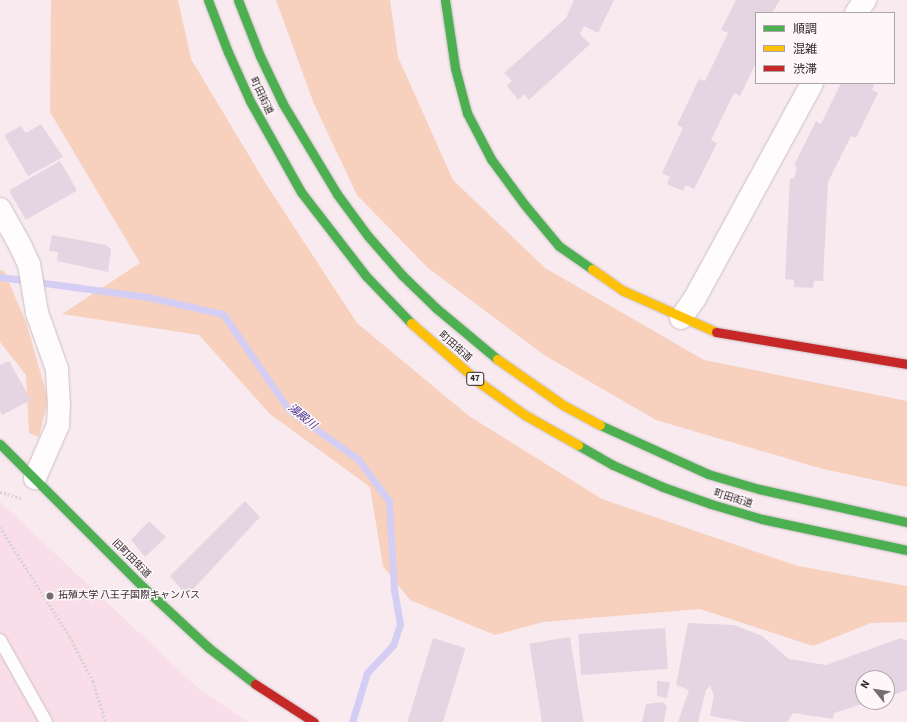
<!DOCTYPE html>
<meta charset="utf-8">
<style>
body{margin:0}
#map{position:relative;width:907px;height:722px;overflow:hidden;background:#f8eaef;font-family:"Source Sans 3","Noto Sans JP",sans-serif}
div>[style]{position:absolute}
.built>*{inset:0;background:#f9dde8}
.green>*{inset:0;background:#f7d1be}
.stream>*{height:7px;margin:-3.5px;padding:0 3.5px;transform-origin:3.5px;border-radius:3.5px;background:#d4cef5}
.building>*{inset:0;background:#e5d5e3;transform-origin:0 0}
.path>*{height:2.5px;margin-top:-1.25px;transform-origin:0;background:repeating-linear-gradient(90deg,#d8d3d5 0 2px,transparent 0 4px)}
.roads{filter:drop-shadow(0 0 1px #ccc0c5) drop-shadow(0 0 1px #ccc0c5)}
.lane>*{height:12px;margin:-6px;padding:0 6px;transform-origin:6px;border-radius:6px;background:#fefcfd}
.street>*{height:22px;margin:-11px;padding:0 11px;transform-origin:11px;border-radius:11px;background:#fefcfd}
.fast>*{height:9px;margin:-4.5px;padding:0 4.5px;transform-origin:4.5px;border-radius:4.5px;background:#4caf50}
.slow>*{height:9px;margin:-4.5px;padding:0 4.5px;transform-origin:4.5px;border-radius:4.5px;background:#ffc107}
.jam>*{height:9px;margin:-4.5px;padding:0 4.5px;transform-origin:4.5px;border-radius:4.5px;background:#c62828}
.dots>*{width:11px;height:11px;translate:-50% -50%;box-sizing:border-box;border:2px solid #fef7fa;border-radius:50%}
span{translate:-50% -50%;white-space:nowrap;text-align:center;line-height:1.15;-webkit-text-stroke:3px #fef7fa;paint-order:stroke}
.shield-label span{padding:1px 3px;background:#fef7fa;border:1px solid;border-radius:3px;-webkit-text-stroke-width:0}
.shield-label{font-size:9px;color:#33272c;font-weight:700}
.street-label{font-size:10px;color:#33272c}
.poi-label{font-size:10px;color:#33272c}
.left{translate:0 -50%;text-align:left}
.water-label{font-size:11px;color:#422c8e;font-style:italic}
.legend{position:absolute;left:755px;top:12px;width:140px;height:72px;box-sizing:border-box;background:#fef7fa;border:1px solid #ada4a8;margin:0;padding:5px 7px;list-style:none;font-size:12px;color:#33272c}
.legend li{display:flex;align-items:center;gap:8px;height:20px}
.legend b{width:20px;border:1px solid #ada4a8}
.north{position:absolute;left:855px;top:670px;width:40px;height:40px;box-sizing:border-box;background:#fef7fa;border:1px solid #ada4a8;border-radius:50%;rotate:300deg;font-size:11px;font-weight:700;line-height:16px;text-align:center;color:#33272c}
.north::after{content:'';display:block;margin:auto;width:14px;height:18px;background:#786b70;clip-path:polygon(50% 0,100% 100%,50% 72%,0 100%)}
</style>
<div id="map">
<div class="built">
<div style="clip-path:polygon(0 502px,199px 689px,248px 722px,0 722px)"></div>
</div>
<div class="green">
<div style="clip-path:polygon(51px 0,178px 0,191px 59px,266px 184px,357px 323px,469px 416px,602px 499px,798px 566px,907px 586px,907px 622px,871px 623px,813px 646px,700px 609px,543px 622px,495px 635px,410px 600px,383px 566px,370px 487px,270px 414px,199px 335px,62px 314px,140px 263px,50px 112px)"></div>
<div style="clip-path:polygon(276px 0,390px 0,398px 57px,453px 180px,545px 268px,704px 360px,907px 401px,907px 487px,823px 469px,656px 420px,544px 355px,428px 268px,357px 195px,314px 104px)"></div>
<div style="clip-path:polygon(0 270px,4px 271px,26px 322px,48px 399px,39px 437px,29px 433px,26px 375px,0 342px)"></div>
</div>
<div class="stream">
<div style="left:0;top:277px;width:149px;rotate:7.7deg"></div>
<div style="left:148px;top:297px;width:77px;rotate:12.8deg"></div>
<div style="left:223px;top:314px;width:116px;rotate:55.5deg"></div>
<div style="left:289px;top:410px;width:85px;rotate:35.4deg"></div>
<div style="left:358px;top:459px;width:52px;rotate:53.6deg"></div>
<div style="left:389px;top:501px;width:89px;rotate:86.8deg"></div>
<div style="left:394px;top:590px;width:35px;rotate:80deg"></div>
<div style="left:400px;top:624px;width:22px;rotate:108deg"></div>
<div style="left:393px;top:645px;width:38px;rotate:133deg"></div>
<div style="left:367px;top:673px;width:51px;rotate:107deg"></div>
</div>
<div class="building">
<div style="clip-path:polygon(574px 0,614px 0,598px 33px,584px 26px,580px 34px,590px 44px,529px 100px,524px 94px,518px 100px,507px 86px,512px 81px,504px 73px,566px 18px)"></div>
<div style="clip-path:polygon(736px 0,780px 0,772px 13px,756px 13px,756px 63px,740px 96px,734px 93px,711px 140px,717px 143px,694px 189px,686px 185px,683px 191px,667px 184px,670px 177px,662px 173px,683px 128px,677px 125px,699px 79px,705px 81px,728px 33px,721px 30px)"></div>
<div style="clip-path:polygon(841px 83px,875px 83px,872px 90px,878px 93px,856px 138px,851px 136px,828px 182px,823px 281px,814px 281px,813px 288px,794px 287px,794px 280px,785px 279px,790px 178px,794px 178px,797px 167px,794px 165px,816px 121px,821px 124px)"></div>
<div style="clip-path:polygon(41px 124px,63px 157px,28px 176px,4px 135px,21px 126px,26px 133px)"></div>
<div style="left:60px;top:161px;width:34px;height:59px;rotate:60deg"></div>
<div style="clip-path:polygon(52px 235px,106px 245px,111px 249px,108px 272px,57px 261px,58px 252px,49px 251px)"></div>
<div style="clip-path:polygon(9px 361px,31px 400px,2px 415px,0 411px,0 365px)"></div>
<div style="clip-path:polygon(245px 501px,260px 517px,187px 596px,170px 576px)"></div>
<div style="clip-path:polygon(149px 521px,166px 537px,145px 557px,131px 540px)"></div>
<div style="clip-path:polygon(688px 623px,734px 625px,762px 636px,789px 659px,826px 665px,901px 638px,907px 641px,907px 690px,887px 697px,887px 678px,863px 678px,863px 702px,868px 702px,834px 713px,833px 719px,793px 713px,787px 722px,745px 722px,710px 716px,714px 695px,710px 686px,706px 690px,698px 722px,678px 722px,689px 690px,676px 685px)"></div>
<div style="left:665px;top:628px;width:41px;height:87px;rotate:86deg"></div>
<div style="left:570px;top:637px;width:86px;height:41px;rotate:81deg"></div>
<div style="left:433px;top:638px;width:34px;height:88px;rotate:17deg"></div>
<div style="clip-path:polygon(657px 681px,670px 682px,667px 698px,657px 696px)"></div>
<div style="clip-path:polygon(663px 702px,667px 706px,664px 722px,642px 722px,646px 704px)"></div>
</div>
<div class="path">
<div style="left:0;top:492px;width:22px;rotate:16deg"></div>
<div style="left:0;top:527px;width:130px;rotate:57.5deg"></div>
<div style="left:70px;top:637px;width:50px;rotate:62.4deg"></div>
<div style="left:93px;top:681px;width:43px;rotate:72.4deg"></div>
</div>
<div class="roads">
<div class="lane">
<div style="left:0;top:640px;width:94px;rotate:60.7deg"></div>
</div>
<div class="street">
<div style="left:856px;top:13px;width:16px;rotate:-55deg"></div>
<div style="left:0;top:209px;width:39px;rotate:61deg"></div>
<div style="left:19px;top:243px;width:23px;rotate:65deg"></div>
<div style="left:29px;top:264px;width:50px;rotate:80.7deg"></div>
<div style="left:37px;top:313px;width:59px;rotate:70.3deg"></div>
<div style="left:57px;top:369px;width:36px;rotate:87deg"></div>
<div style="left:59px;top:405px;width:20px;rotate:93deg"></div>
<div style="left:58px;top:425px;width:58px;rotate:113.5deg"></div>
<div style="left:681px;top:318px;width:24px;rotate:-55deg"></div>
<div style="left:695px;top:298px;width:245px;rotate:-61.4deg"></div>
</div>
<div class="fast">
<div style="left:208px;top:0;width:56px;rotate:69deg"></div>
<div style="left:228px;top:52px;width:54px;rotate:65.8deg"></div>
<div style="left:250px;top:101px;width:104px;rotate:60.7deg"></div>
<div style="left:301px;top:192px;width:106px;rotate:52.3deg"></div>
<div style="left:366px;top:276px;width:65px;rotate:46.2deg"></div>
<div style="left:238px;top:0;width:60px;rotate:68.6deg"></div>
<div style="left:260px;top:56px;width:53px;rotate:64.4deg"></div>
<div style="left:283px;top:104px;width:105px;rotate:59deg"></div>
<div style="left:337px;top:194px;width:52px;rotate:53.6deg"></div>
<div style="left:368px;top:236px;width:52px;rotate:48.9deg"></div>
<div style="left:402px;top:275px;width:47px;rotate:44.1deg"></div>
<div style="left:436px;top:308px;width:80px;rotate:39.9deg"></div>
<div style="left:445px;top:0;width:69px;rotate:81.6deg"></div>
<div style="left:455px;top:68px;width:47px;rotate:75.1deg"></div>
<div style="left:467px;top:113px;width:52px;rotate:62.4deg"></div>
<div style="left:491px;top:159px;width:56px;rotate:53.7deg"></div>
<div style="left:524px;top:204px;width:55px;rotate:50.2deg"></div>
<div style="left:559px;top:246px;width:40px;rotate:34.9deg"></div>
<div style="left:600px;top:425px;width:119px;rotate:24.4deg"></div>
<div style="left:708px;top:474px;width:53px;rotate:16.4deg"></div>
<div style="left:759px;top:489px;width:152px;rotate:12.6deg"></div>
<div style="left:0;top:444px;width:201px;rotate:45deg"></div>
<div style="left:142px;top:586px;width:91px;rotate:42.8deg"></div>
<div style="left:209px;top:648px;width:58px;rotate:38deg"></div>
<div style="left:578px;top:445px;width:40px;rotate:29.7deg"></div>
<div style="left:613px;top:465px;width:55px;rotate:23.7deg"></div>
<div style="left:663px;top:487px;width:51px;rotate:19.5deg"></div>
<div style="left:711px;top:504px;width:53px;rotate:16.4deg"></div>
<div style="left:762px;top:519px;width:148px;rotate:12.1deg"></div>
</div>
<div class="slow">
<div style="left:592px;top:269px;width:39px;rotate:35deg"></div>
<div style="left:624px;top:291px;width:101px;rotate:24deg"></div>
<div style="left:411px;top:323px;width:91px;rotate:41deg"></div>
<div style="left:480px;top:383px;width:55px;rotate:35.4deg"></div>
<div style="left:525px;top:415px;width:61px;rotate:29.5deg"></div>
<div style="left:497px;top:359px;width:80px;rotate:34.9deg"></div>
<div style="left:563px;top:405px;width:42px;rotate:28.4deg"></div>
</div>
<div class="jam">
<div style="left:716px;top:332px;width:194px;rotate:9.5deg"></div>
<div style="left:255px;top:684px;width:70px;rotate:32.8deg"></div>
</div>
</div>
<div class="dots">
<div style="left:50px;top:596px;background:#786b70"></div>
</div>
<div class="shield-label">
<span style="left:475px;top:379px">47</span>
</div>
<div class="street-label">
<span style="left:261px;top:96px;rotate:64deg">町田街道</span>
<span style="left:455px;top:347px;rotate:41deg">町田街道</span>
<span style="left:733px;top:499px;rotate:17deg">町田街道</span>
<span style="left:131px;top:559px;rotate:45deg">旧町田街道</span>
</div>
<div class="poi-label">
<span class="left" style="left:58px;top:596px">拓殖大学 八王子国際キャンパス</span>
</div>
<div class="water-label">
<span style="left:302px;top:417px;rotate:39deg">湯殿川</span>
</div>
<ul class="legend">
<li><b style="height:5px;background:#4caf50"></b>順調</li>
<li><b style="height:5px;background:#ffc107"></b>混雑</li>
<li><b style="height:5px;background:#c62828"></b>渋滞</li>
</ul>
<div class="north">N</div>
</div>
